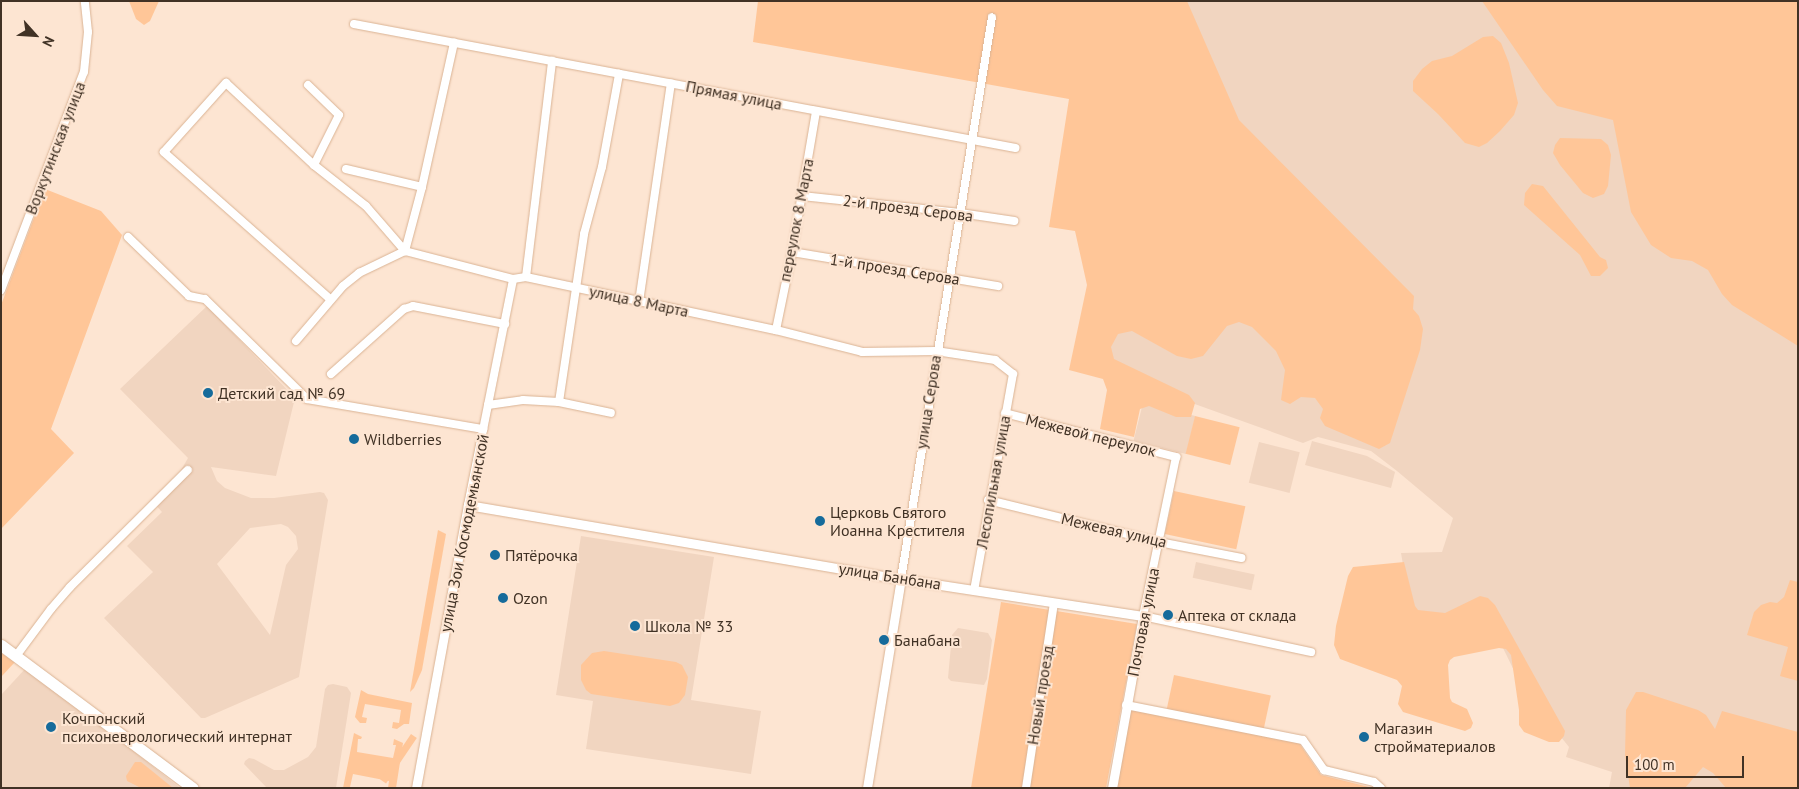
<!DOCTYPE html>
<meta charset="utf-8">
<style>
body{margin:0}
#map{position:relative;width:1799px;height:789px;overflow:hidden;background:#fde5d2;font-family:"PT Sans",sans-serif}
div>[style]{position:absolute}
.built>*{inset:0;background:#f1d5c0;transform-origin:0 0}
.green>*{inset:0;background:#ffc698;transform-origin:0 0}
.roads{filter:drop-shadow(0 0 1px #dab394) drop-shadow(0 0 1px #dab394)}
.minor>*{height:8px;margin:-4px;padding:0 4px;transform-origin:4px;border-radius:4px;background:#fff}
.tertiary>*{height:9px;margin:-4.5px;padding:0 4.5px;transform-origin:4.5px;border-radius:4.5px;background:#fff}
.primary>*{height:11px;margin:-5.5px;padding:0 5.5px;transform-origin:5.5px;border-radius:5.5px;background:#fff}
.dots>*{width:14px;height:14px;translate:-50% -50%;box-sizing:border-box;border:2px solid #fde5d2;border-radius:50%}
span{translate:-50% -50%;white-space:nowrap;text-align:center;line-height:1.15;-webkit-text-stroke:4px #fde5d2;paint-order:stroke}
.street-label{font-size:16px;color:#413225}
.poi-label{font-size:16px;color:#413225}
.left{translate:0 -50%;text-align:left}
.frame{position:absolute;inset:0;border:2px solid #413225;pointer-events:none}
.north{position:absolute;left:10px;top:10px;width:50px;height:50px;-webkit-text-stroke:4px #fde5d2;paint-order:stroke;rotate:116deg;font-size:14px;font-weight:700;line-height:20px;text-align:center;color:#413225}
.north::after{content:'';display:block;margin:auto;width:18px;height:22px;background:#413225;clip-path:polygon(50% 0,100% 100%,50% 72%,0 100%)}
.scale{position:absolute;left:1626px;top:756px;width:118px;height:22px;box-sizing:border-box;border:2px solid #413225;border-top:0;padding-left:6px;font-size:15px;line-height:18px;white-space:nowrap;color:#413225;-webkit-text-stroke:4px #fde5d2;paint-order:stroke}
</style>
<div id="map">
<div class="built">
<div style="clip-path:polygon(1109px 1px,1798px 1px,1798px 788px,1609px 788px,1612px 772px,1566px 757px,1569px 747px,1524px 691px,1481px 603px,1450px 617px,1411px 612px,1401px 553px,1442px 552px,1453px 518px,1397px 471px,1371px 451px,1318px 437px,1303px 443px,1086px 365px,1190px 261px)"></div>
<div style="clip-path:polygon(evenodd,207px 306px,295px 398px,276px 476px,211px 467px,217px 481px,225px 488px,251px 498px,274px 498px,320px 492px,324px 493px,328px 500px,299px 677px,205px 718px,201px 718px,104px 618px,153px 572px,127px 546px,162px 512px,151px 500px,180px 472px,188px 458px,120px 389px,207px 306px,281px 524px,288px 527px,296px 536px,298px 549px,286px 565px,270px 635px,217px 564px,250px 528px,281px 524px)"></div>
<div style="left:1143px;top:403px;width:54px;height:39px;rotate:14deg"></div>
<div style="clip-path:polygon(1312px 441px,1367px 456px,1395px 472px,1391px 488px,1305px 465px)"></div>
<div style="left:1259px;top:442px;width:42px;height:42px;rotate:14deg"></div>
<div style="clip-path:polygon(581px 536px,714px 557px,691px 700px,761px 711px,751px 774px,586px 749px,593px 701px,556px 695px)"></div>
<div style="left:1196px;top:562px;width:60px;height:16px;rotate:12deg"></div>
<div style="clip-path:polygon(958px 628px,988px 633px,992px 640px,987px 679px,984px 685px,951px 681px,948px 678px,952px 635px)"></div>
<div style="clip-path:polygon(25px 669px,136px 753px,180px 788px,1px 788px,1px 695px)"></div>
<div style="clip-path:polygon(333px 684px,347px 687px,351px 693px,336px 788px,267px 788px,244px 764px,245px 761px,249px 758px,254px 759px,274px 770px,284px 770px,308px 757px,316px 747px,325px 689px,328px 685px)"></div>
</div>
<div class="green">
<div style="clip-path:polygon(129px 1px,159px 1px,150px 21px,144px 25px,136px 19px)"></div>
<div style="clip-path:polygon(758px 1px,1187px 1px,1239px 120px,1414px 296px,1413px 309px,1419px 316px,1423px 329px,1420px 350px,1390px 443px,1379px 449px,1325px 426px,1320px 418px,1323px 409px,1315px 398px,1301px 397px,1290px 404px,1281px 400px,1285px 370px,1276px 351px,1252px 327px,1239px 322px,1227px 326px,1203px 356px,1191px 359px,1177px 356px,1132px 331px,1118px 334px,1111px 347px,1114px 359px,1189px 395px,1195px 403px,1191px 417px,1176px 417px,1149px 406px,1140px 409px,1134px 437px,1100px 429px,1107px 390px,1103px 379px,1069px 370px,1087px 285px,1075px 231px,1049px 227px,1069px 99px,753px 42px)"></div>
<div style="clip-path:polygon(1482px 1px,1798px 1px,1798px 346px,1732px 305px,1722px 294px,1708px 270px,1692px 261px,1671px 258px,1651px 245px,1631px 212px,1613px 120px,1557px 106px,1543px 90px)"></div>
<div style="clip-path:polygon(1493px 36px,1501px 43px,1509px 63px,1518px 103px,1514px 115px,1500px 131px,1487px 143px,1479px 147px,1465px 143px,1438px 114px,1413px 91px,1413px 81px,1422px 69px,1432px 61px,1452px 56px,1483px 37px)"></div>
<div style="clip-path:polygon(1560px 138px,1601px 139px,1608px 145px,1611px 155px,1608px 186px,1604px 194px,1593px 198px,1583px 193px,1560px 165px,1553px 153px,1555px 145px)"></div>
<div style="clip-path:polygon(1532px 184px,1543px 186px,1600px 257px,1606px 260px,1608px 268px,1600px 276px,1591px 276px,1580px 255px,1524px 205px,1525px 193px)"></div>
<div style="clip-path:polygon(45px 189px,101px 211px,122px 235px,51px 429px,74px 453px,1px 529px,1px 305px)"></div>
<div style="left:1195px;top:416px;width:46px;height:39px;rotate:14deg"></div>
<div style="left:1174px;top:491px;width:73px;height:44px;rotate:12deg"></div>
<div style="clip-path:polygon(438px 530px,446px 534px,422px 670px,414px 688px,410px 692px)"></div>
<div style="clip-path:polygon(1404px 562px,1415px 606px,1418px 610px,1445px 613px,1480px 596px,1488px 598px,1495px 605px,1565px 731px,1564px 736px,1559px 742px,1549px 742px,1524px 732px,1519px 725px,1519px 710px,1511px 655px,1506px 649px,1499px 648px,1454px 657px,1450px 660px,1448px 665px,1450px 698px,1452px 702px,1467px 709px,1473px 723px,1471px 728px,1465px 731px,1403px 712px,1398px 704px,1402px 686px,1397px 680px,1340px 659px,1334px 645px,1336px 626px,1348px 576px,1353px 567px)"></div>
<div style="clip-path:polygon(1790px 580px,1798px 582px,1798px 681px,1780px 676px,1788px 647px,1747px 635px,1754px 612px,1761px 605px,1770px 602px,1777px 603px,1784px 597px)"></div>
<div style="clip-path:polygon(1001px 602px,1137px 624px,1106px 788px,971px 788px)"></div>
<div style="clip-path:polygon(604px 651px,676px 662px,682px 665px,688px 677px,685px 695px,679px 703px,670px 706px,591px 694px,586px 690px,581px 680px,581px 665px,592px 653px)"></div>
<div style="clip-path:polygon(1px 653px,15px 662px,1px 677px)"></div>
<div style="left:1174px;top:675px;width:99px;height:35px;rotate:12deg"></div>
<div style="clip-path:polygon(361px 690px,368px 694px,412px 703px,409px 724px,404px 724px,397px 729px,392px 728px,393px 722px,399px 723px,401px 710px,365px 704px,362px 717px,367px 718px,366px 723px,360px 723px,355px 717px)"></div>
<div style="clip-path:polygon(1636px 692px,1643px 692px,1698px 710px,1706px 715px,1715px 729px,1722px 711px,1798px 732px,1798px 788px,1726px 788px,1713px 773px,1703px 767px,1685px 788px,1630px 788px,1625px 755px,1626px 710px)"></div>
<div style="clip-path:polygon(1131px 708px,1299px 743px,1321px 775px,1373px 788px,1117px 788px)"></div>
<div style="clip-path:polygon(354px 733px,362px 737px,361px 739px,358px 739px,357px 752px,393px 758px,396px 745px,393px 745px,394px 739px,403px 743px,396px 788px,388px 788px,389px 781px,353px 774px,350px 787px,352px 788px,343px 788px)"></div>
<div style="left:411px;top:734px;width:7px;height:55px;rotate:34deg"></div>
<div style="clip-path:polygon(135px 762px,141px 762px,173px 788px,141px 788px,127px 781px,126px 776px)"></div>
</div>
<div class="roads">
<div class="minor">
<div style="left:354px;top:24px;width:673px;rotate:10.62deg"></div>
<div style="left:308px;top:85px;width:43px;rotate:44.1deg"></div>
<div style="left:339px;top:115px;width:56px;rotate:116.6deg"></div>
<div style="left:346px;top:169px;width:78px;rotate:13.3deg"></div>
<div style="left:802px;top:196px;width:159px;rotate:6.1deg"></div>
<div style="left:960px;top:213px;width:55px;rotate:8.4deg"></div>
<div style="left:128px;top:237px;width:85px;rotate:44deg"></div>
<div style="left:189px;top:296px;width:16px;rotate:11deg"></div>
<div style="left:205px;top:299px;width:143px;rotate:44.4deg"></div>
<div style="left:307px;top:399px;width:179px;rotate:9.7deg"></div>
<div style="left:405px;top:251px;width:66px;rotate:-75.1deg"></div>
<div style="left:422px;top:187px;width:148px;rotate:-77.5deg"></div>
<div style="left:792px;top:252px;width:209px;rotate:9.4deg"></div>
<div style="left:526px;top:277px;width:218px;rotate:-83.1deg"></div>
<div style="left:1px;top:290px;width:233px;rotate:-69.2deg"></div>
<div style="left:84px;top:72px;width:40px;rotate:-84.3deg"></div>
<div style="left:88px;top:32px;width:31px;rotate:-96deg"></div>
<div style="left:330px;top:299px;width:222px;rotate:-138.5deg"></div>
<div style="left:164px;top:152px;width:93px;rotate:-48.1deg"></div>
<div style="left:226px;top:83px;width:120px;rotate:43deg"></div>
<div style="left:314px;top:165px;width:66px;rotate:38.3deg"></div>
<div style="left:366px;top:206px;width:60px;rotate:49.1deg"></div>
<div style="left:639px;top:302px;width:221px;rotate:-81.7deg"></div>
<div style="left:776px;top:330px;width:80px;rotate:-78.4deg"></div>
<div style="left:792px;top:252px;width:143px;rotate:-80.3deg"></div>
<div style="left:296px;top:341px;width:72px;rotate:-49.5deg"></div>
<div style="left:343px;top:286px;width:21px;rotate:-39deg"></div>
<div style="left:359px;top:273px;width:51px;rotate:-25.6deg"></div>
<div style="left:405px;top:251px;width:112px;rotate:14.5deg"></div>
<div style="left:513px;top:279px;width:13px;rotate:-9deg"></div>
<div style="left:526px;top:277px;width:256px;rotate:12deg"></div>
<div style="left:776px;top:330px;width:89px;rotate:14.3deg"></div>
<div style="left:862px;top:352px;width:74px;rotate:-0.8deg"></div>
<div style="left:936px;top:351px;width:60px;rotate:8.7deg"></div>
<div style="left:995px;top:360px;width:23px;rotate:38deg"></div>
<div style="left:1013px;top:374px;width:219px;rotate:100.2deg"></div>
<div style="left:331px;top:374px;width:98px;rotate:-41.7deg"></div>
<div style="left:404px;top:309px;width:9px;rotate:-18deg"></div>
<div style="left:413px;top:306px;width:94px;rotate:11.1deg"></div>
<div style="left:559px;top:402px;width:170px;rotate:-81.5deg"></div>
<div style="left:584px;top:234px;width:69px;rotate:-75deg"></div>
<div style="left:602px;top:167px;width:95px;rotate:-79.6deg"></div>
<div style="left:488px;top:405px;width:35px;rotate:-8deg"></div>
<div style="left:523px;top:400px;width:36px;rotate:3deg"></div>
<div style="left:559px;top:402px;width:53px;rotate:11.9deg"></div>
<div style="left:1005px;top:413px;width:177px;rotate:14.4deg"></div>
<div style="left:1176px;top:457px;width:162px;rotate:101.7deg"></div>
<div style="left:1143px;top:616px;width:172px;rotate:12.1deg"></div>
<div style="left:988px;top:500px;width:176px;rotate:13.8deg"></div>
<div style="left:1159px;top:542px;width:84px;rotate:11deg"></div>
<div style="left:468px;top:505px;width:230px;rotate:-78.7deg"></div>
<div style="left:901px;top:579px;width:569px;rotate:-80.8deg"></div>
<div style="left:16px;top:656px;width:59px;rotate:-53.3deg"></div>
<div style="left:51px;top:609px;width:29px;rotate:-49deg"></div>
<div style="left:70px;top:587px;width:166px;rotate:-44.8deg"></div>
<div style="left:1126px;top:705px;width:180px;rotate:11.2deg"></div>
<div style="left:1303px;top:740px;width:37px;rotate:55deg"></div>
<div style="left:1324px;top:770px;width:51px;rotate:13.5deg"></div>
<div style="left:1374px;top:782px;width:9px;rotate:41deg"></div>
<div style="left:1026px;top:788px;width:187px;rotate:-81.4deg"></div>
</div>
<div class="tertiary">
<div style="left:416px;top:788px;width:288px;rotate:-79.6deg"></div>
<div style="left:468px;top:505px;width:439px;rotate:9.7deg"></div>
<div style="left:901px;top:579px;width:245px;rotate:8.7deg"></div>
<div style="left:1143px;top:616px;width:175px;rotate:100.2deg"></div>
<div style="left:867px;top:788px;width:212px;rotate:-80.8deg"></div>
</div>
<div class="primary">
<div style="left:1px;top:645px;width:239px;rotate:36.7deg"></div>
</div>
</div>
<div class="dots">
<div style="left:208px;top:393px;background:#166b9b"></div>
<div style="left:354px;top:439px;background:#166b9b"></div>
<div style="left:820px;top:521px;background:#166b9b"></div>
<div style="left:495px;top:555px;background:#166b9b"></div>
<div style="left:503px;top:598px;background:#166b9b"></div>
<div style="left:1168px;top:615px;background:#166b9b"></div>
<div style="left:635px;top:626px;background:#166b9b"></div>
<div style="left:884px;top:640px;background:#166b9b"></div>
<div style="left:51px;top:727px;background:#166b9b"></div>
<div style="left:1364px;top:737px;background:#166b9b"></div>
</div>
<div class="street-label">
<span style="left:734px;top:95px;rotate:11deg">Прямая улица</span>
<span style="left:55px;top:148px;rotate:-69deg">Воркутинская улица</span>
<span style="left:908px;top:208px;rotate:7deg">2-й проезд Серова</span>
<span style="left:796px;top:220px;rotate:-79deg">переулок 8 Марта</span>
<span style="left:895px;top:269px;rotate:9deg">1-й проезд Серова</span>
<span style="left:639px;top:301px;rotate:12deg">улица 8 Марта</span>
<span style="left:928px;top:402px;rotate:-81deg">улица Серова</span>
<span style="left:1091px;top:435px;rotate:14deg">Межевой переулок</span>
<span style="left:993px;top:482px;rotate:-80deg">Лесопильная улица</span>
<span style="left:1114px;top:530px;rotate:13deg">Межевая улица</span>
<span style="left:464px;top:533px;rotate:-79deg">улица Зои Космодемьянской</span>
<span style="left:890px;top:576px;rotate:9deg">улица Банбана</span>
<span style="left:1143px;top:622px;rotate:-79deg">Почтовая улица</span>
<span style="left:1040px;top:695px;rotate:-81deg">Новый проезд</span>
</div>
<div class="poi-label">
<span class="left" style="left:218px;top:393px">Детский сад № 69</span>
<span class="left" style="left:364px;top:439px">Wildberries</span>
<span class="left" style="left:830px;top:521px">Церковь Святого<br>Иоанна Крестителя</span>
<span class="left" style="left:505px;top:555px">Пятёрочка</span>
<span class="left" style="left:513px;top:598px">Ozon</span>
<span class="left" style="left:1178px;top:615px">Аптека от склада</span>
<span class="left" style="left:645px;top:626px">Школа № 33</span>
<span class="left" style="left:894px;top:640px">Банабана</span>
<span class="left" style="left:62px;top:727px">Кочпонский<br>психоневрологический интернат</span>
<span class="left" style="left:1374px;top:737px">Магазин<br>стройматериалов</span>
</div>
<div class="frame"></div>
<div class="north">N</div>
<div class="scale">100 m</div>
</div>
